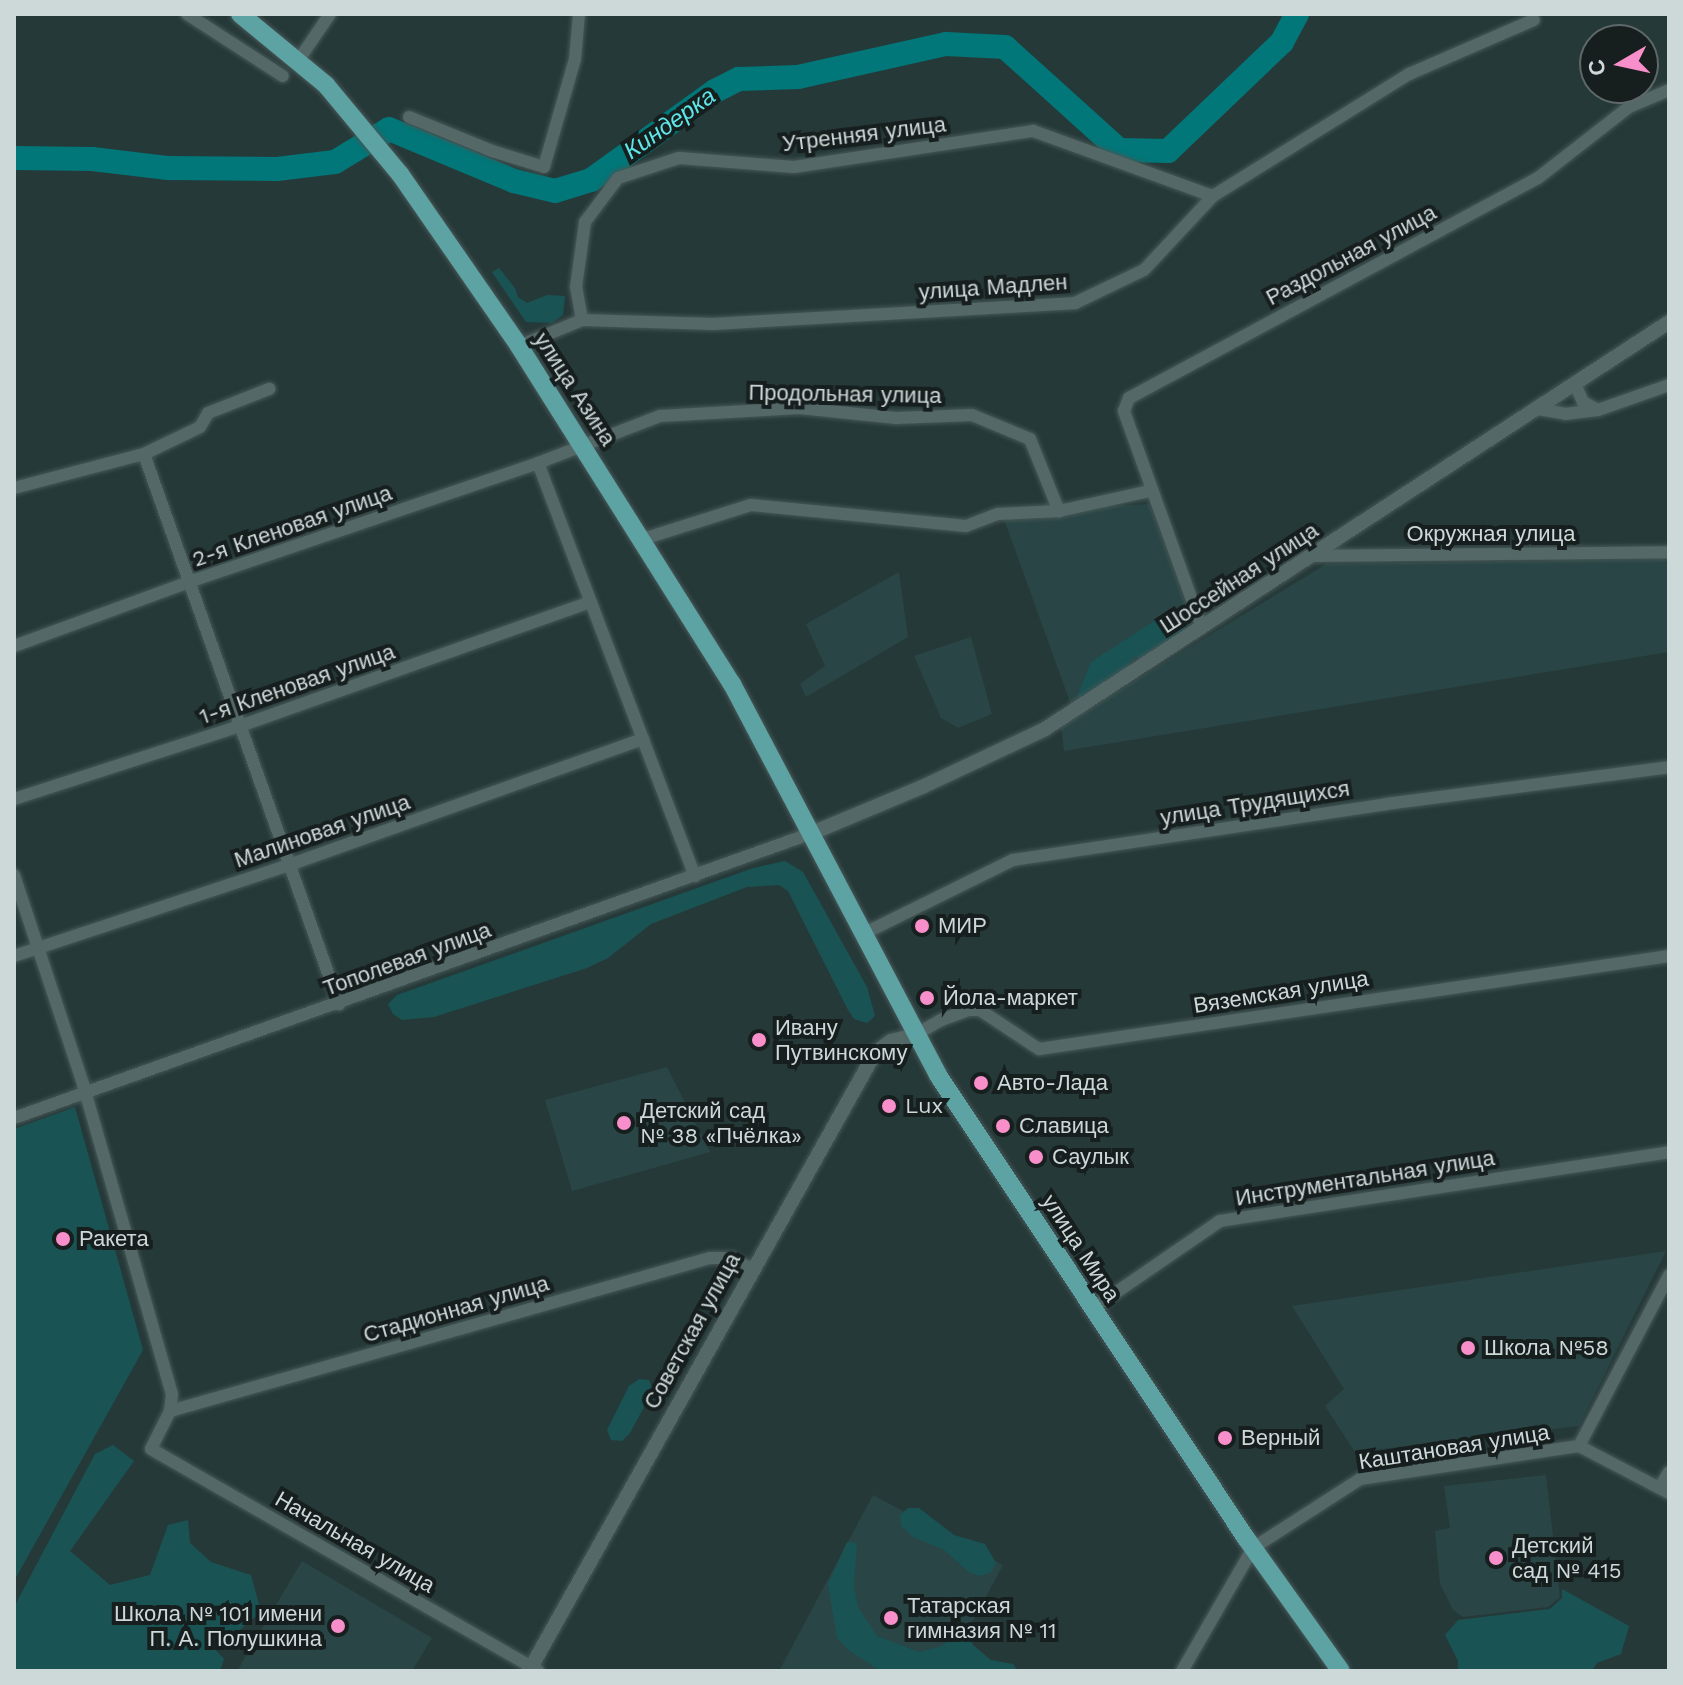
<!DOCTYPE html>
<meta charset="utf-8">
<style>
body{margin:0}
#map{position:relative;width:1683px;height:1685px;overflow:hidden;background:#263939;font-family:"Work Sans",sans-serif}
div>[style]{position:absolute}
.built>*{inset:0;background:#294545}
.green>*{inset:0;background:#1a5354}
.river>*{height:24px;margin:-12px;padding:0 12px;transform-origin:12px;border-radius:12px;background:#017779}
.roads{filter:drop-shadow(0 0 2px #475757) drop-shadow(0 0 2px #475757)}
.minor>*{height:12px;margin:-6px;padding:0 6px;transform-origin:6px;border-radius:6px;background:#546868}
.tertiary>*{height:14px;margin:-7px;padding:0 7px;transform-origin:7px;border-radius:7px;background:#546868}
.primary>*{height:18px;margin:-9px;padding:0 9px;transform-origin:9px;border-radius:9px;background:#5ea3a3}
.dots>*{width:22px;height:22px;translate:-50% -50%;box-sizing:border-box;border:4px solid #161e1e;border-radius:50%}
span{translate:-50% -50%;white-space:nowrap;text-align:center;line-height:1.15;-webkit-text-stroke:8px #161e1e;paint-order:stroke}
.street-label{font-size:22px;color:#cdd8d8}
.poi-label{font-size:22px;color:#cdd8d8}
.left{translate:0 -50%;text-align:left}
.right{translate:-100% -50%;text-align:right}
.water-label{font-size:24px;color:#5ee6e8;font-style:italic}
.frame{position:absolute;inset:0;border:16px solid #cdd8d8;pointer-events:none}
.north{position:absolute;left:1579px;top:24px;width:80px;height:80px;box-sizing:border-box;background:#161e1e;border:2px solid #5f6868;border-radius:50%;rotate:261deg;font-size:22px;font-weight:700;line-height:32px;text-align:center;color:#cdd8d8}
.north::after{content:'';display:block;margin:auto;width:28px;height:36px;background:#f98fca;clip-path:polygon(50% 0,100% 100%,50% 72%,0 100%)}
</style>
<div id="map">
<div class="built">
<div style="clip-path:polygon(1150px 504px,1194px 627px,1071px 705px,1001px 511px)"></div>
<div style="clip-path:polygon(1669px 559px,1669px 652px,1064px 751px,1061px 726px,1326px 564px)"></div>
<div style="clip-path:polygon(899px 572px,908px 637px,806px 697px,800px 684px,825px 666px,806px 624px)"></div>
<div style="clip-path:polygon(971px 637px,992px 714px,958px 728px,941px 718px,914px 656px)"></div>
<div style="clip-path:polygon(667px 1067px,710px 1152px,572px 1191px,545px 1100px)"></div>
<div style="clip-path:polygon(1666px 1251px,1579px 1426px,1355px 1452px,1325px 1406px,1344px 1389px,1292px 1306px)"></div>
<div style="clip-path:polygon(1546px 1475px,1560px 1597px,1548px 1607px,1463px 1617px,1453px 1610px,1440px 1584px,1435px 1531px,1450px 1528px,1444px 1486px)"></div>
<div style="clip-path:polygon(873px 1495px,1003px 1565px,946px 1671px,779px 1671px)"></div>
<div style="clip-path:polygon(302px 1561px,432px 1638px,412px 1671px,237px 1671px)"></div>
</div>
<div class="green">
<div style="clip-path:polygon(499px 268px,515px 288px,518px 297px,527px 303px,547px 295px,565px 296px,563px 315px,552px 323px,526px 322px,492px 272px)"></div>
<div style="clip-path:polygon(1171px 610px,1185px 610px,1185px 635px,1143px 659px,1135px 657px,1112px 682px,1076px 699px,1091px 662px)"></div>
<div style="clip-path:polygon(785px 861px,803px 872px,867px 987px,875px 1016px,867px 1023px,854px 1019px,848px 1010px,788px 891px,779px 885px,747px 887px,651px 924px,608px 958px,587px 968px,434px 1017px,402px 1020px,393px 1014px,388px 1004px,397px 995px,753px 868px)"></div>
<div style="clip-path:polygon(75px 1107px,143px 1350px,14px 1581px,14px 1129px)"></div>
<div style="clip-path:polygon(639px 1379px,649px 1380px,653px 1390px,630px 1433px,622px 1441px,611px 1440px,607px 1430px,629px 1386px)"></div>
<div style="clip-path:polygon(113px 1445px,134px 1461px,70px 1551px,110px 1585px,150px 1575px,168px 1525px,188px 1520px,190px 1543px,211px 1562px,251px 1575px,261px 1612px,216px 1650px,224px 1659px,220px 1671px,14px 1671px,14px 1607px,95px 1454px)"></div>
<div style="clip-path:polygon(908px 1508px,919px 1508px,954px 1535px,985px 1544px,996px 1563px,991px 1572px,981px 1576px,970px 1573px,944px 1550px,913px 1537px,901px 1526px,900px 1515px)"></div>
<div style="clip-path:polygon(847px 1542px,857px 1543px,854px 1586px,858px 1607px,877px 1636px,919px 1652px,940px 1647px,958px 1634px,969px 1635px,973px 1645px,991px 1660px,1013px 1664px,1018px 1671px,880px 1671px,850px 1651px,837px 1638px,828px 1584px)"></div>
<div style="clip-path:polygon(1562px 1589px,1629px 1626px,1621px 1654px,1597px 1663px,1592px 1671px,1458px 1671px,1458px 1661px,1445px 1635px,1458px 1620px,1550px 1609px,1562px 1598px)"></div>
</div>
<div class="river">
<div style="left:14px;top:158px;width:78px;rotate:0.7deg"></div>
<div style="left:92px;top:159px;width:77px;rotate:6.8deg"></div>
<div style="left:168px;top:168px;width:109px;rotate:0.5deg"></div>
<div style="left:277px;top:169px;width:58px;rotate:-6.9deg"></div>
<div style="left:335px;top:162px;width:63px;rotate:-31.4deg"></div>
<div style="left:389px;top:129px;width:135px;rotate:22.6deg"></div>
<div style="left:514px;top:181px;width:42px;rotate:13.7deg"></div>
<div style="left:555px;top:191px;width:38px;rotate:-17deg"></div>
<div style="left:591px;top:180px;width:153px;rotate:-35.7deg"></div>
<div style="left:715px;top:91px;width:27px;rotate:-27deg"></div>
<div style="left:739px;top:79px;width:59px;rotate:-1.9deg"></div>
<div style="left:798px;top:77px;width:152px;rotate:-12.6deg"></div>
<div style="left:946px;top:44px;width:59px;rotate:2.9deg"></div>
<div style="left:1005px;top:47px;width:154px;rotate:42.1deg"></div>
<div style="left:1119px;top:150px;width:49px;rotate:1.2deg"></div>
<div style="left:1168px;top:151px;width:158px;rotate:-43.7deg"></div>
<div style="left:1282px;top:42px;width:32px;rotate:-62deg"></div>
</div>
<div class="roads">
<div class="minor">
<div style="left:187px;top:14px;width:114px;rotate:32.9deg"></div>
<div style="left:298px;top:61px;width:57px;rotate:-55.8deg"></div>
<div style="left:409px;top:117px;width:90px;rotate:22.3deg"></div>
<div style="left:492px;top:151px;width:54px;rotate:17.1deg"></div>
<div style="left:544px;top:167px;width:112px;rotate:-74deg"></div>
<div style="left:575px;top:59px;width:45px;rotate:-84.9deg"></div>
<div style="left:582px;top:320px;width:34px;rotate:-100deg"></div>
<div style="left:576px;top:287px;width:66px;rotate:-82.1deg"></div>
<div style="left:585px;top:222px;width:55px;rotate:-53.1deg"></div>
<div style="left:618px;top:178px;width:64px;rotate:-18.2deg"></div>
<div style="left:679px;top:158px;width:115px;rotate:4.5deg"></div>
<div style="left:794px;top:167px;width:242px;rotate:-8.6deg"></div>
<div style="left:1033px;top:131px;width:191px;rotate:19.9deg"></div>
<div style="left:519px;top:346px;width:68px;rotate:-22.4deg"></div>
<div style="left:582px;top:320px;width:132px;rotate:1.7deg"></div>
<div style="left:714px;top:324px;width:362px;rotate:-3.3deg"></div>
<div style="left:1075px;top:303px;width:76px;rotate:-25.6deg"></div>
<div style="left:1144px;top:270px;width:101px;rotate:-47deg"></div>
<div style="left:1213px;top:196px;width:231px;rotate:-31.9deg"></div>
<div style="left:1409px;top:74px;width:136px;rotate:-23.4deg"></div>
<div style="left:1575px;top:384px;width:20px;rotate:66deg"></div>
<div style="left:1583px;top:402px;width:17px;rotate:28deg"></div>
<div style="left:1538px;top:409px;width:27px;rotate:10deg"></div>
<div style="left:1565px;top:414px;width:33px;rotate:-7deg"></div>
<div style="left:1598px;top:410px;width:75px;rotate:-19.4deg"></div>
<div style="left:144px;top:454px;width:584px;rotate:70.48deg"></div>
<div style="left:538px;top:463px;width:442px;rotate:69.2deg"></div>
<div style="left:14px;top:488px;width:134px;rotate:-14.7deg"></div>
<div style="left:144px;top:454px;width:62px;rotate:-25.7deg"></div>
<div style="left:200px;top:427px;width:16px;rotate:-60deg"></div>
<div style="left:208px;top:413px;width:66px;rotate:-21.5deg"></div>
<div style="left:643px;top:539px;width:113px;rotate:-17.5deg"></div>
<div style="left:751px;top:505px;width:216px;rotate:5.6deg"></div>
<div style="left:966px;top:526px;width:34px;rotate:-21deg"></div>
<div style="left:998px;top:514px;width:61px;rotate:-2.8deg"></div>
<div style="left:1059px;top:511px;width:93px;rotate:-12.4deg"></div>
<div style="left:1314px;top:556px;width:355px;rotate:-0.6deg"></div>
<div style="left:1202px;top:628px;width:231px;rotate:-109.8deg"></div>
<div style="left:1124px;top:411px;width:14px;rotate:-69deg"></div>
<div style="left:1129px;top:398px;width:464px;rotate:-28.3deg"></div>
<div style="left:1538px;top:178px;width:115px;rotate:-38deg"></div>
<div style="left:1629px;top:107px;width:43px;rotate:-23deg"></div>
<div style="left:14px;top:646px;width:186px;rotate:-20.1deg"></div>
<div style="left:189px;top:582px;width:369px;rotate:-18.8deg"></div>
<div style="left:538px;top:463px;width:131px;rotate:-21.1deg"></div>
<div style="left:660px;top:416px;width:140px;rotate:-3.3deg"></div>
<div style="left:800px;top:408px;width:97px;rotate:5.9deg"></div>
<div style="left:896px;top:418px;width:76px;rotate:-2.3deg"></div>
<div style="left:972px;top:415px;width:63px;rotate:22.5deg"></div>
<div style="left:1030px;top:439px;width:78px;rotate:68.1deg"></div>
<div style="left:14px;top:799px;width:237px;rotate:-17.9deg"></div>
<div style="left:240px;top:726px;width:372px;rotate:-19.5deg"></div>
<div style="left:14px;top:875px;width:220px;rotate:71.7deg"></div>
<div style="left:83px;top:1084px;width:323px;rotate:74deg"></div>
<div style="left:172px;top:1394px;width:17px;rotate:97deg"></div>
<div style="left:170px;top:1411px;width:42px;rotate:116.6deg"></div>
<div style="left:151px;top:1449px;width:446px;rotate:29.8deg"></div>
<div style="left:863px;top:934px;width:167px;rotate:-26.3deg"></div>
<div style="left:1013px;top:860px;width:377px;rotate:-8.5deg"></div>
<div style="left:1386px;top:804px;width:285px;rotate:-7.4deg"></div>
<div style="left:14px;top:956px;width:290px;rotate:-18.3deg"></div>
<div style="left:289px;top:865px;width:376px;rotate:-19.6deg"></div>
<div style="left:915px;top:1035px;width:30px;rotate:-30deg"></div>
<div style="left:941px;top:1020px;width:30px;rotate:-20deg"></div>
<div style="left:969px;top:1010px;width:11px"></div>
<div style="left:980px;top:1010px;width:71px;rotate:33.5deg"></div>
<div style="left:1039px;top:1049px;width:637px;rotate:-8.4deg"></div>
<div style="left:14px;top:1118px;width:847px;rotate:-19.65deg"></div>
<div style="left:1092px;top:1309px;width:155px;rotate:-34.5deg"></div>
<div style="left:1220px;top:1221px;width:454px;rotate:-8.7deg"></div>
<div style="left:170px;top:1411px;width:561px;rotate:-15.82deg"></div>
<div style="left:710px;top:1258px;width:21px"></div>
<div style="left:731px;top:1258px;width:24px;rotate:28deg"></div>
<div style="left:1579px;top:1446px;width:193px;rotate:-62.2deg"></div>
<div style="left:1660px;top:1487px;width:17px;rotate:-59deg"></div>
<div style="left:1182px;top:1671px;width:142px;rotate:-60deg"></div>
<div style="left:1253px;top:1548px;width:127px;rotate:-32.8deg"></div>
<div style="left:1360px;top:1479px;width:221px;rotate:-8.6deg"></div>
<div style="left:1579px;top:1446px;width:102px;rotate:27.6deg"></div>
</div>
<div class="tertiary">
<div style="left:812px;top:833px;width:119px;rotate:-22.7deg"></div>
<div style="left:922px;top:787px;width:136px;rotate:-25.2deg"></div>
<div style="left:1045px;top:729px;width:745px;rotate:-33.11deg"></div>
<div style="left:529px;top:1671px;width:708px;rotate:-60.76deg"></div>
<div style="left:875px;top:1053px;width:20px;rotate:-37deg"></div>
<div style="left:891px;top:1041px;width:25px;rotate:-14deg"></div>
</div>
<div class="primary">
<div style="left:240px;top:14px;width:112px;rotate:39.5deg"></div>
<div style="left:326px;top:85px;width:116px;rotate:50.3deg"></div>
<div style="left:400px;top:174px;width:209px;rotate:55.3deg"></div>
<div style="left:519px;top:346px;width:400px;rotate:57.8deg"></div>
<div style="left:732px;top:684px;width:442px;rotate:62.2deg"></div>
<div style="left:938px;top:1075px;width:556px;rotate:56.37deg"></div>
<div style="left:1246px;top:1538px;width:163px;rotate:54.5deg"></div>
</div>
</div>
<div class="dots">
<div style="left:922px;top:926px;background:#f98fca"></div>
<div style="left:927px;top:998px;background:#f98fca"></div>
<div style="left:759px;top:1040px;background:#f98fca"></div>
<div style="left:981px;top:1083px;background:#f98fca"></div>
<div style="left:889px;top:1106px;background:#f98fca"></div>
<div style="left:624px;top:1123px;background:#f98fca"></div>
<div style="left:1003px;top:1126px;background:#f98fca"></div>
<div style="left:1036px;top:1157px;background:#f98fca"></div>
<div style="left:63px;top:1239px;background:#f98fca"></div>
<div style="left:1468px;top:1348px;background:#f98fca"></div>
<div style="left:1225px;top:1438px;background:#f98fca"></div>
<div style="left:1496px;top:1558px;background:#f98fca"></div>
<div style="left:891px;top:1618px;background:#f98fca"></div>
<div style="left:338px;top:1626px;background:#f98fca"></div>
</div>
<div class="street-label">
<span style="left:864px;top:134px;rotate:-7deg">Утренняя улица</span>
<span style="left:1351px;top:255px;rotate:-28deg">Раздольная улица</span>
<span style="left:993px;top:287px;rotate:-4deg">улица Мадлен</span>
<span style="left:575px;top:389px;rotate:57deg">улица Азина</span>
<span style="left:845px;top:394px;rotate:1deg">Продольная улица</span>
<span style="left:292px;top:526px;rotate:-19deg">2-я Кленовая улица</span>
<span style="left:1491px;top:534px">Окружная улица</span>
<span style="left:1239px;top:578px;rotate:-33deg">Шоссейная улица</span>
<span style="left:297px;top:684px;rotate:-19deg">1-я Кленовая улица</span>
<span style="left:1255px;top:803px;rotate:-9deg">улица Трудящихся</span>
<span style="left:322px;top:831px;rotate:-19deg">Малиновая улица</span>
<span style="left:407px;top:959px;rotate:-20deg">Тополевая улица</span>
<span style="left:1281px;top:992px;rotate:-9deg">Вяземская улица</span>
<span style="left:1365px;top:1178px;rotate:-9deg">Инструментальная улица</span>
<span style="left:1081px;top:1248px;rotate:57deg">улица Мира</span>
<span style="left:456px;top:1309px;rotate:-16deg">Стадионная улица</span>
<span style="left:692px;top:1331px;rotate:-61deg">Советская улица</span>
<span style="left:1454px;top:1447px;rotate:-9deg">Каштановая улица</span>
<span style="left:355px;top:1542px;rotate:30deg">Начальная улица</span>
</div>
<div class="poi-label">
<span class="left" style="left:938px;top:926px">МИР</span>
<span class="left" style="left:943px;top:998px">Йола-маркет</span>
<span class="left" style="left:775px;top:1040px">Ивану<br>Путвинскому</span>
<span class="left" style="left:997px;top:1083px">Авто-Лада</span>
<span class="left" style="left:905px;top:1106px">Lux</span>
<span class="left" style="left:640px;top:1123px">Детский сад<br>№ 38 «Пчёлка»</span>
<span class="left" style="left:1019px;top:1126px">Славица</span>
<span class="left" style="left:1052px;top:1157px">Саулык</span>
<span class="left" style="left:79px;top:1239px">Ракета</span>
<span class="left" style="left:1484px;top:1348px">Школа №58</span>
<span class="left" style="left:1241px;top:1438px">Верный</span>
<span class="left" style="left:1512px;top:1558px">Детский<br>сад № 415</span>
<span class="left" style="left:907px;top:1618px">Татарская<br>гимназия № 11</span>
<span class="right" style="left:322px;top:1626px">Школа № 101 имени<br>П. А. Полушкина</span>
</div>
<div class="water-label">
<span style="left:670px;top:124px;rotate:-35deg">Киндерка</span>
</div>
<div class="frame"></div>
<div class="north">С</div>
</div>
